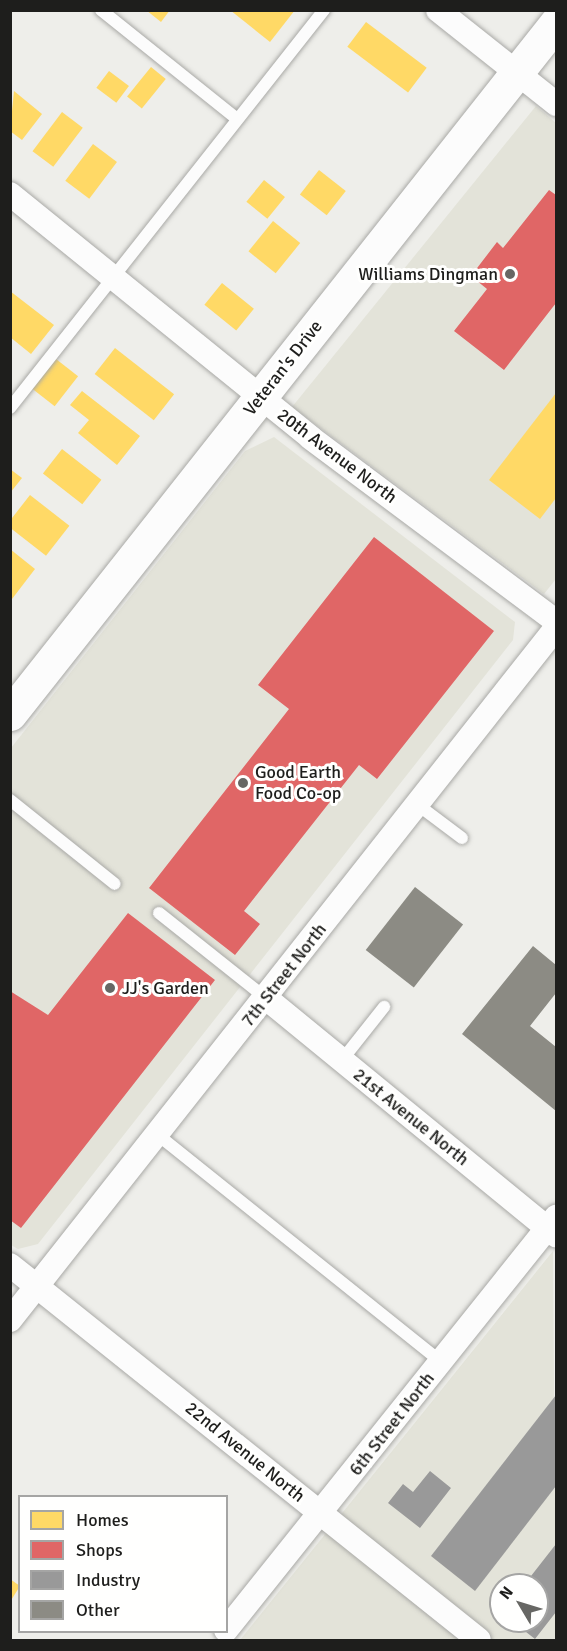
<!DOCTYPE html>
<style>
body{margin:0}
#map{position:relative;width:567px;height:1651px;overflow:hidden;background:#eeeeea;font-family:Signika,sans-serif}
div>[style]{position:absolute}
.built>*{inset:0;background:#e3e3d9}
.homes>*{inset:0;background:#ffd966;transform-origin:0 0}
.shops>*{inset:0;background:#e06666}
.industry>*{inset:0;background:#999}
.building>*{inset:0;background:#8c8b84;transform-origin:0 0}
.roads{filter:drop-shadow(0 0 2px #a9a9a6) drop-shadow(0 0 2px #a9a9a6)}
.lane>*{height:12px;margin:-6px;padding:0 6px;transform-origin:6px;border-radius:6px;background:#fcfcfc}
.street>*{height:24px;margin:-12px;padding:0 12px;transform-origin:12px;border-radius:12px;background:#fcfcfc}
.secondary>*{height:33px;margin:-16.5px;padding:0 16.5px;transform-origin:16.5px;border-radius:16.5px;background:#fcfcfc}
.dots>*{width:16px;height:16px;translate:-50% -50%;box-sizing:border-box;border:3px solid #fffffe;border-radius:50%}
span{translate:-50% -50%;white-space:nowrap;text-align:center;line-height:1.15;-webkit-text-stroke:6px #fffffe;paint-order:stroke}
.poi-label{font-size:18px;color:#1e1e1c}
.right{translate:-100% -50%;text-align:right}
.left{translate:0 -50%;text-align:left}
.street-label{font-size:18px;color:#1e1e1c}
.frame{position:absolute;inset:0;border:12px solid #1e1e1c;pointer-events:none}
.legend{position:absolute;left:18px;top:1495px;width:210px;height:138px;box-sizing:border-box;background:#fffffe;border:2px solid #a5a5a4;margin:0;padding:8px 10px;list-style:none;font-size:18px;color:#1e1e1c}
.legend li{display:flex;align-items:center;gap:12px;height:30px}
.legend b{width:30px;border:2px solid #a5a5a4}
.north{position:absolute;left:489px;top:1573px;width:60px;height:60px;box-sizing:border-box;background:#fffffe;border:2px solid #a5a5a4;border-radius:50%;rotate:308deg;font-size:16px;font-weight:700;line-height:24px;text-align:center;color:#1e1e1c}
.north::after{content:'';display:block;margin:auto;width:21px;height:27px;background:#676764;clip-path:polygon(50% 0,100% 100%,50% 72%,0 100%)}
</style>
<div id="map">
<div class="built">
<div style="clip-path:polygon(536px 106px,556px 123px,556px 579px,544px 594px,292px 407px)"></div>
<div style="clip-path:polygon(274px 437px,515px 622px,513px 640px,38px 1244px,18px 1249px,11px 1245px,11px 748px,245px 451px)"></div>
<div style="clip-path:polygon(evenodd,553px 1251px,556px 1640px,240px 1640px,553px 1251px,501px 1585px,537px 1585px,537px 1621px,501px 1621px,501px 1585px)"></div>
</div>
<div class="homes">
<div style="clip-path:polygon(146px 10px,170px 10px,161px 22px)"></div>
<div style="clip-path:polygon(230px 10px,295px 10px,270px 42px)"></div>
<div style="left:366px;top:22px;width:76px;height:31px;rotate:37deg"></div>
<div style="left:151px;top:67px;width:19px;height:38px;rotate:39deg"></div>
<div style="left:109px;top:71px;width:25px;height:21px;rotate:37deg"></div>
<div style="clip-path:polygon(14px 91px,42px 114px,22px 140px,10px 131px)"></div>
<div style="left:62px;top:112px;width:26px;height:49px;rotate:37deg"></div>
<div style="left:93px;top:144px;width:30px;height:46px;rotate:37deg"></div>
<div style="left:319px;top:170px;width:34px;height:31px;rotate:38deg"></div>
<div style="left:264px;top:180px;width:27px;height:28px;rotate:39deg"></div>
<div style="left:273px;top:221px;width:35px;height:39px;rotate:39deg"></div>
<div style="left:222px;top:283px;width:41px;height:28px;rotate:39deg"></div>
<div style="clip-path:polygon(10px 291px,54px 325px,31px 354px,10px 337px)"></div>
<div style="left:115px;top:348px;width:75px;height:33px;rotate:38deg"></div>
<div style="left:56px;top:359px;width:28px;height:38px;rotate:38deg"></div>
<div style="clip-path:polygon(82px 391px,140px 436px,117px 465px,78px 433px,89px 420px,70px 405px)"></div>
<div style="clip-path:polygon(556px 393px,556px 498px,540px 519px,489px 480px)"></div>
<div style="left:62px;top:449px;width:50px;height:31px;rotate:38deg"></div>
<div style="clip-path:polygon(10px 469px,22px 478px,10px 493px)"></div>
<div style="left:30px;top:495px;width:50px;height:38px;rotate:38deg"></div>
<div style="clip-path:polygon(10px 549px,35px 569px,12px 599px,10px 597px)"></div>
<div style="clip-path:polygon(10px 1579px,20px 1586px,10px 1602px)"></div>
</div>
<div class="shops">
<div style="clip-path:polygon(549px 190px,556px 195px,556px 303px,504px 370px,454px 331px,487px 289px,471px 276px,497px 242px,503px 248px)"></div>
<div style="clip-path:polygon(374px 537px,494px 631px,377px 779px,359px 765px,244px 911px,260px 924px,235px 955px,149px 888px,289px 709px,258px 685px)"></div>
<div style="clip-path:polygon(128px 913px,215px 980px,21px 1228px,10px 1220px,10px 991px,48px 1015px)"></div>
</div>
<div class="industry">
<div style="clip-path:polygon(556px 1395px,556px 1486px,475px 1591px,431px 1556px)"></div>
<div style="clip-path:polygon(430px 1471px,451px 1488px,420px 1528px,388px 1503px,403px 1484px,413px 1492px)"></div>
<div style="clip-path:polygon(556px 1544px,556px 1612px,535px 1639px,512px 1621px,537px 1621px,537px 1585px,524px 1585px)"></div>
</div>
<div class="building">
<div style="left:415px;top:887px;width:61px;height:80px;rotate:38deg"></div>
<div style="clip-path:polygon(533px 946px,556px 965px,556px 993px,530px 1026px,556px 1047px,556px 1111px,462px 1034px)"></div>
</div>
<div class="roads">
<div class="lane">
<div style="left:101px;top:10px;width:174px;rotate:38.7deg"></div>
<div style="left:10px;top:408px;width:507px;rotate:-51.73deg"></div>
<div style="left:10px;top:800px;width:134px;rotate:38.7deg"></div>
<div style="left:418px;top:805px;width:55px;rotate:36.9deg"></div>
<div style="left:159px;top:913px;width:137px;rotate:38.5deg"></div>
<div style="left:342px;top:1060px;width:68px;rotate:-51.6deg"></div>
<div style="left:158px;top:1135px;width:363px;rotate:38.7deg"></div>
</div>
<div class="street">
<div style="left:438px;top:10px;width:151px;rotate:38.5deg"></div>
<div style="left:10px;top:194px;width:387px;rotate:39deg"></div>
<div style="left:311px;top:438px;width:306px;rotate:36.8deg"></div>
<div style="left:266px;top:998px;width:375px;rotate:39.3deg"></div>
<div style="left:10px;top:1265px;width:600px;rotate:38.64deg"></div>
<div style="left:10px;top:1320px;width:881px;rotate:-51.73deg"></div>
<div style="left:226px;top:1630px;width:529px;rotate:-51.37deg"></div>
</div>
<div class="secondary">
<div style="left:10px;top:714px;width:881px;rotate:-51.69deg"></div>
</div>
</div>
<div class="dots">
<div style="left:510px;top:274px;background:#676764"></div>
<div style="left:243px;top:783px;background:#676764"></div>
<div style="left:110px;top:988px;background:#676764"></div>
</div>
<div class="poi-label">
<span class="right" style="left:498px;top:274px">Williams Dingman</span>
<span class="left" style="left:255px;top:783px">Good Earth<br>Food Co-op</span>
<span class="left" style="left:122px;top:988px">JJ's Garden</span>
</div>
<div class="street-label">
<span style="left:283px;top:368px;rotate:-52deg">Veteran's Drive</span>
<span style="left:337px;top:456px;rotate:37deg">20th Avenue North</span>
<span style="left:284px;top:975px;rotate:-52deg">7th Street North</span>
<span style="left:411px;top:1117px;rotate:39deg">21st Avenue North</span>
<span style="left:392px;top:1424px;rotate:-52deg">6th Street North</span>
<span style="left:245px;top:1452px;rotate:39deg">22nd Avenue North</span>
</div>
<div class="frame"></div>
<ul class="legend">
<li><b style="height:16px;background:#ffd966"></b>Homes</li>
<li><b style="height:16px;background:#e06666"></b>Shops</li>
<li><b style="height:16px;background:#999"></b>Industry</li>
<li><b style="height:16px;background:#8c8b84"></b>Other</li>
</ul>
<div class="north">N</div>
</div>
